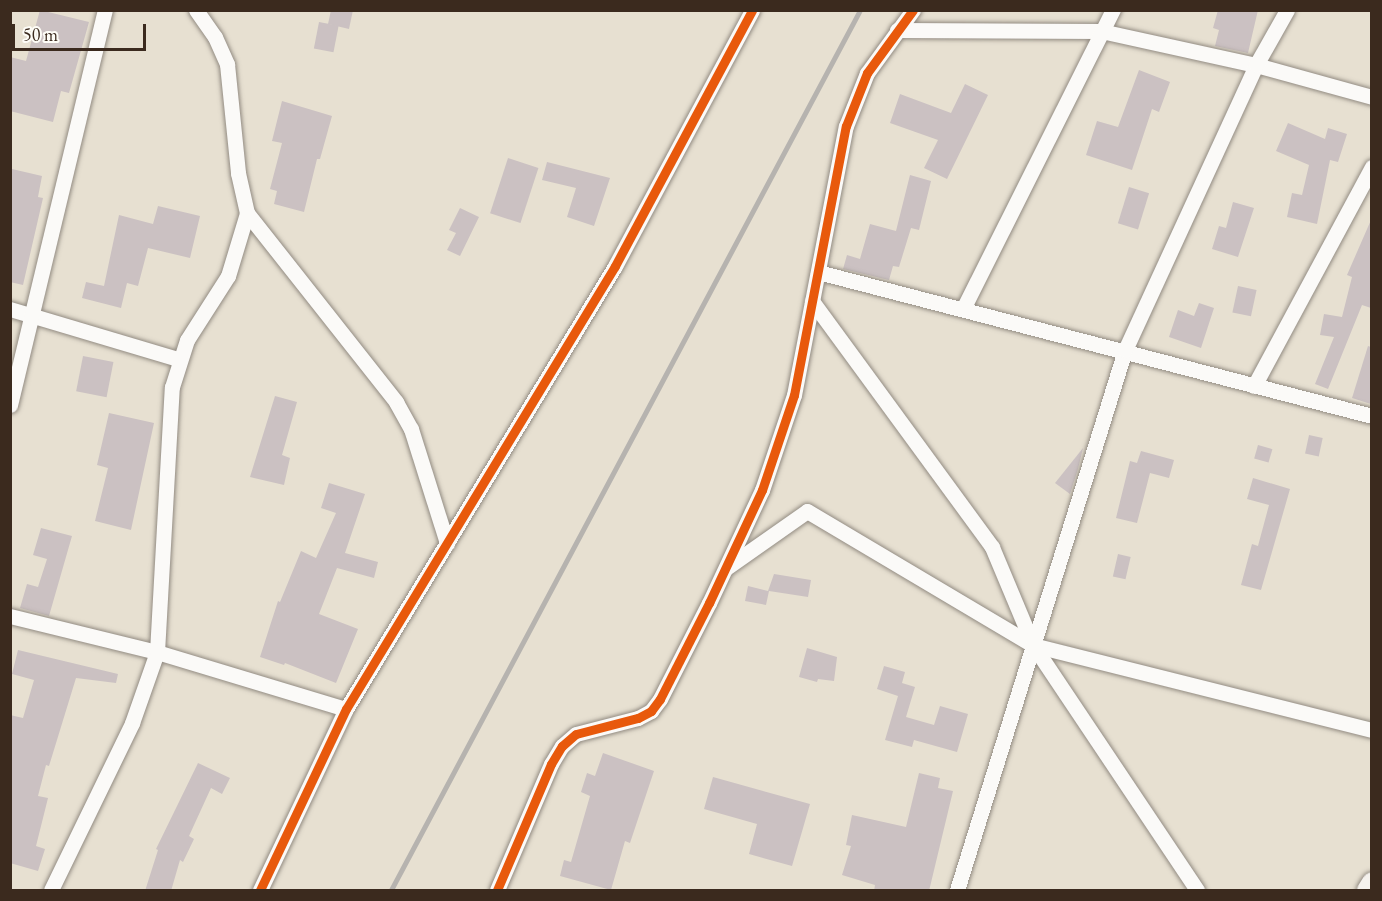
<!DOCTYPE html>
<style>
body{margin:0}
#map{position:relative;width:1382px;height:901px;overflow:hidden;background:#e7e0d1;font-family:"EB Garamond",serif}
div>[style]{position:absolute}
.building>*{inset:0;background:#cbc1c2;transform-origin:0 0}
.roads{filter:drop-shadow(0 0 2px #928b82) drop-shadow(0 0 2px #928b82)}
.street>*{height:15px;margin:-7.5px;padding:0 7.5px;transform-origin:7.5px;border-radius:7.5px;background:#fbfaf8}
.secondary>*{height:21px;margin:-10.5px;padding:0 10.5px;transform-origin:10.5px;border-radius:10.5px;background:#f5f2ed}
.rail>*{height:4.5px;margin:-2.25px;padding:0 2.25px;transform-origin:2.25px;border-radius:2.25px;background:#b6b3af}
.cycleway>*{height:9px;margin:-4.5px;padding:0 4.5px;transform-origin:4.5px;border-radius:4.5px;background:#e8590c}
span{translate:-50% -50%;white-space:nowrap;text-align:center;line-height:1.15;-webkit-text-stroke:6px #fdfcf7;paint-order:stroke}
.frame{position:absolute;inset:0;border:12px solid #3b2a1e;pointer-events:none}
.scale{position:absolute;left:12px;top:24px;width:134px;height:27px;box-sizing:border-box;border:3px solid #3b2a1e;border-top:0;padding-left:8px;font-size:18px;line-height:21px;white-space:nowrap;color:#3b2a1e;-webkit-text-stroke:4px #fdfcf7;paint-order:stroke}
</style>
<div id="map">
<div class="building">
<div style="clip-path:polygon(40px 10px,89px 22px,69px 93px,61px 91px,53px 122px,10px 111px,10px 57px,26px 61px)"></div>
<div style="clip-path:polygon(331px 10px,353px 10px,349px 29px,328px 24px)"></div>
<div style="clip-path:polygon(1218px 10px,1258px 10px,1248px 53px,1215px 46px,1219px 30px,1213px 28px)"></div>
<div style="left:319px;top:22px;width:20px;height:27px;rotate:11deg"></div>
<div style="clip-path:polygon(1139px 70px,1170px 82px,1159px 112px,1152px 109px,1132px 170px,1086px 155px,1097px 121px,1118px 127px)"></div>
<div style="clip-path:polygon(965px 84px,988px 95px,947px 179px,924px 168px,938px 140px,890px 123px,900px 94px,951px 113px)"></div>
<div style="clip-path:polygon(282px 101px,332px 116px,320px 159px,317px 159px,304px 212px,274px 204px,277px 191px,270px 189px,282px 143px,272px 141px)"></div>
<div style="clip-path:polygon(1288px 123px,1325px 139px,1328px 128px,1347px 134px,1338px 162px,1330px 160px,1317px 224px,1287px 217px,1292px 193px,1302px 195px,1309px 165px,1276px 151px)"></div>
<div style="left:508px;top:158px;width:32px;height:58px;rotate:18deg"></div>
<div style="clip-path:polygon(547px 162px,610px 178px,594px 226px,567px 217px,576px 188px,542px 180px)"></div>
<div style="clip-path:polygon(12px 169px,42px 176px,38px 197px,43px 198px,23px 285px,10px 282px)"></div>
<div style="clip-path:polygon(910px 175px,931px 181px,919px 230px,911px 228px,899px 267px,893px 266px,889px 280px,843px 269px,847px 255px,860px 259px,870px 224px,896px 231px)"></div>
<div style="left:1129px;top:187px;width:21px;height:38px;rotate:17deg"></div>
<div style="clip-path:polygon(1233px 202px,1254px 208px,1238px 257px,1212px 249px,1219px 226px,1226px 228px)"></div>
<div style="clip-path:polygon(158px 206px,200px 216px,190px 258px,148px 248px,138px 286px,127px 283px,121px 308px,82px 298px,86px 282px,104px 286px,119px 215px,153px 224px)"></div>
<div style="clip-path:polygon(460px 208px,479px 217px,460px 256px,447px 250px,456px 233px,449px 230px)"></div>
<div style="clip-path:polygon(1371px 220px,1371px 308px,1362px 305px,1328px 389px,1315px 384px,1334px 337px,1320px 335px,1324px 314px,1342px 317px,1352px 277px,1347px 275px)"></div>
<div style="left:1238px;top:286px;width:19px;height:27px;rotate:12deg"></div>
<div style="clip-path:polygon(1199px 303px,1214px 308px,1201px 348px,1169px 337px,1178px 310px,1194px 316px)"></div>
<div style="clip-path:polygon(1368px 346px,1371px 347px,1371px 404px,1352px 398px)"></div>
<div style="left:83px;top:356px;width:31px;height:36px;rotate:11deg"></div>
<div style="clip-path:polygon(275px 396px,297px 402px,282px 455px,290px 458px,284px 485px,250px 477px)"></div>
<div style="clip-path:polygon(109px 413px,154px 423px,131px 530px,95px 521px,108px 468px,97px 465px)"></div>
<div style="left:1309px;top:435px;width:14px;height:19px;rotate:12deg"></div>
<div style="left:1258px;top:445px;width:15px;height:14px;rotate:16deg"></div>
<div style="clip-path:polygon(1083px 448px,1078px 469px,1070px 494px,1055px 483px)"></div>
<div style="clip-path:polygon(1141px 451px,1174px 460px,1169px 478px,1150px 473px,1137px 523px,1116px 518px,1130px 461px,1137px 463px)"></div>
<div style="clip-path:polygon(1253px 478px,1290px 489px,1261px 590px,1241px 585px,1252px 544px,1258px 546px,1269px 505px,1247px 499px)"></div>
<div style="clip-path:polygon(329px 483px,365px 494px,345px 553px,378px 562px,374px 578px,337px 568px,319px 614px,358px 629px,336px 683px,285px 663px,284px 665px,260px 657px,278px 601px,280px 602px,301px 551px,316px 558px,336px 513px,321px 508px)"></div>
<div style="clip-path:polygon(41px 528px,72px 536px,49px 616px,20px 608px,27px 584px,38px 587px,47px 559px,33px 555px)"></div>
<div style="left:1118px;top:554px;width:13px;height:23px;rotate:13deg"></div>
<div style="clip-path:polygon(774px 574px,811px 580px,808px 597px,769px 591px,766px 605px,745px 601px,748px 586px,768px 591px)"></div>
<div style="clip-path:polygon(807px 648px,837px 657px,834px 681px,818px 679px,817px 682px,799px 677px)"></div>
<div style="clip-path:polygon(18px 650px,118px 674px,116px 683px,76px 678px,49px 766px,46px 765px,38px 796px,48px 798px,36px 846px,45px 849px,38px 871px,10px 863px,10px 715px,23px 718px,34px 680px,12px 674px)"></div>
<div style="clip-path:polygon(884px 666px,905px 672px,902px 683px,915px 687px,906px 717px,934px 725px,940px 706px,968px 714px,957px 752px,914px 740px,912px 747px,885px 740px,898px 696px,877px 689px)"></div>
<div style="clip-path:polygon(603px 753px,654px 771px,630px 843px,625px 841px,611px 890px,560px 876px,564px 860px,571px 862px,590px 796px,581px 792px,587px 773px,595px 776px)"></div>
<div style="clip-path:polygon(198px 763px,230px 778px,222px 794px,211px 788px,189px 836px,194px 839px,183px 862px,180px 860px,171px 891px,145px 891px,158px 850px,156px 849px)"></div>
<div style="clip-path:polygon(919px 773px,940px 778px,938px 788px,953px 791px,929px 891px,874px 891px,875px 885px,842px 875px,851px 846px,846px 845px,852px 815px,906px 827px)"></div>
<div style="clip-path:polygon(713px 777px,810px 804px,792px 866px,749px 854px,757px 824px,704px 809px)"></div>
</div>
<div class="roads">
<div class="street">
<div style="left:196px;top:10px;width:33px;rotate:55deg"></div>
<div style="left:215px;top:37px;width:30px;rotate:66deg"></div>
<div style="left:227px;top:64px;width:110px;rotate:84.2deg"></div>
<div style="left:238px;top:173px;width:41px;rotate:77.3deg"></div>
<div style="left:247px;top:213px;width:241px;rotate:51.7deg"></div>
<div style="left:396px;top:402px;width:31px;rotate:61deg"></div>
<div style="left:411px;top:429px;width:120px;rotate:72.5deg"></div>
<div style="left:897px;top:30px;width:204px;rotate:0.3deg"></div>
<div style="left:1101px;top:31px;width:159px;rotate:12.4deg"></div>
<div style="left:1256px;top:65px;width:120px;rotate:15.4deg"></div>
<div style="left:818px;top:272px;width:572px;rotate:14.57deg"></div>
<div style="left:812px;top:301px;width:305px;rotate:53.8deg"></div>
<div style="left:992px;top:547px;width:106px;rotate:67.3deg"></div>
<div style="left:1033px;top:645px;width:295px;rotate:56.2deg"></div>
<div style="left:10px;top:309px;width:175px;rotate:16.6deg"></div>
<div style="left:963px;top:309px;width:335px;rotate:-63.4deg"></div>
<div style="left:1254px;top:386px;width:249px;rotate:-61.7deg"></div>
<div style="left:10px;top:405px;width:406px;rotate:-76.5deg"></div>
<div style="left:726px;top:568px;width:99px;rotate:-35.1deg"></div>
<div style="left:807px;top:511px;width:263px;rotate:30.7deg"></div>
<div style="left:1033px;top:645px;width:349px;rotate:14.1deg"></div>
<div style="left:10px;top:616px;width:151px;rotate:13.8deg"></div>
<div style="left:157px;top:652px;width:197px;rotate:16.8deg"></div>
<div style="left:51px;top:890px;width:186px;rotate:-64.1deg"></div>
<div style="left:132px;top:723px;width:75px;rotate:-70.6deg"></div>
<div style="left:157px;top:652px;width:265px;rotate:-86.8deg"></div>
<div style="left:172px;top:387px;width:49px;rotate:-72.3deg"></div>
<div style="left:187px;top:340px;width:76px;rotate:-57.4deg"></div>
<div style="left:228px;top:276px;width:66px;rotate:-73.2deg"></div>
<div style="left:260px;top:890px;width:200px;rotate:-64.6deg"></div>
<div style="left:346px;top:709px;width:518px;rotate:-58.73deg"></div>
<div style="left:615px;top:266px;width:290px;rotate:-61.8deg"></div>
<div style="left:497px;top:890px;width:137px;rotate:-66.8deg"></div>
<div style="left:551px;top:764px;width:21px;rotate:-59deg"></div>
<div style="left:562px;top:746px;width:18px;rotate:-41deg"></div>
<div style="left:576px;top:734px;width:64px;rotate:-14.5deg"></div>
<div style="left:638px;top:718px;width:15px;rotate:-28deg"></div>
<div style="left:651px;top:711px;width:15px;rotate:-53deg"></div>
<div style="left:660px;top:699px;width:108px;rotate:-63deg"></div>
<div style="left:709px;top:603px;width:125px;rotate:-64.9deg"></div>
<div style="left:762px;top:490px;width:100px;rotate:-71.4deg"></div>
<div style="left:794px;top:395px;width:274px;rotate:-79.1deg"></div>
<div style="left:846px;top:126px;width:57px;rotate:-68.4deg"></div>
<div style="left:867px;top:73px;width:78px;rotate:-53.9deg"></div>
<div style="left:957px;top:890px;width:566px;rotate:-72.72deg"></div>
<div style="left:1125px;top:350px;width:314px;rotate:-65.3deg"></div>
<div style="left:1256px;top:65px;width:63px;rotate:-60.6deg"></div>
</div>
<div class="secondary">
<div style="left:1367px;top:890px;width:9px;rotate:-58deg"></div>
</div>
</div>
<div class="rail">
<div style="left:391px;top:890px;width:997px;rotate:-61.94deg"></div>
</div>
<div class="cycleway">
<div style="left:260px;top:890px;width:200px;rotate:-64.6deg"></div>
<div style="left:346px;top:709px;width:518px;rotate:-58.73deg"></div>
<div style="left:615px;top:266px;width:290px;rotate:-61.8deg"></div>
<div style="left:497px;top:890px;width:137px;rotate:-66.8deg"></div>
<div style="left:551px;top:764px;width:21px;rotate:-59deg"></div>
<div style="left:562px;top:746px;width:18px;rotate:-41deg"></div>
<div style="left:576px;top:734px;width:64px;rotate:-14.5deg"></div>
<div style="left:638px;top:718px;width:15px;rotate:-28deg"></div>
<div style="left:651px;top:711px;width:15px;rotate:-53deg"></div>
<div style="left:660px;top:699px;width:108px;rotate:-63deg"></div>
<div style="left:709px;top:603px;width:125px;rotate:-64.9deg"></div>
<div style="left:762px;top:490px;width:100px;rotate:-71.4deg"></div>
<div style="left:794px;top:395px;width:274px;rotate:-79.1deg"></div>
<div style="left:846px;top:126px;width:57px;rotate:-68.4deg"></div>
<div style="left:867px;top:73px;width:78px;rotate:-53.9deg"></div>
</div>
<div class="frame"></div>
<div class="scale">50 m</div>
</div>
